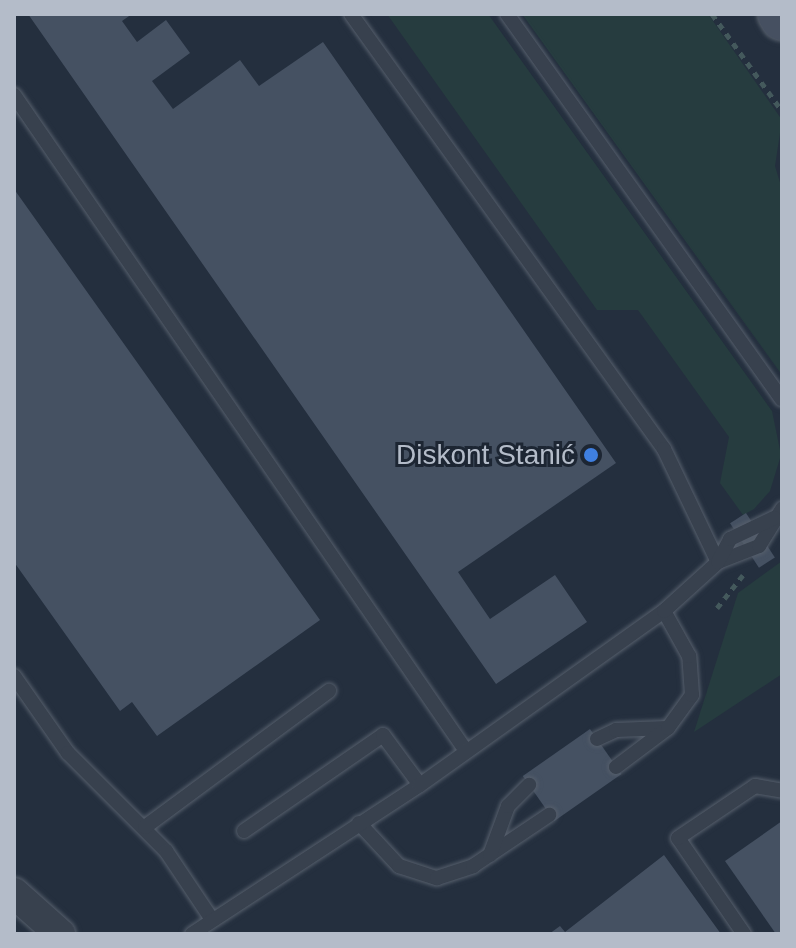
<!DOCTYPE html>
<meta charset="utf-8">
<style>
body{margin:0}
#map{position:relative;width:796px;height:948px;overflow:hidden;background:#242f3e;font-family:Arial,sans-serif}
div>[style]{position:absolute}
.green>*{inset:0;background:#263c3f}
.building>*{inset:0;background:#455162;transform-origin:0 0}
.path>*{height:5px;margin-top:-2.5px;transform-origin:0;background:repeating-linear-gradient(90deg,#44595c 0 6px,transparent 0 12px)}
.roads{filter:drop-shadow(0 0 2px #565f6c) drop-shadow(0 0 2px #565f6c)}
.lane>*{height:14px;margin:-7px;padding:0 7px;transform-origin:7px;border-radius:7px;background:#38414e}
.street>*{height:30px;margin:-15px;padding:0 15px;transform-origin:15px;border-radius:15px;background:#38414e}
.secondary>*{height:42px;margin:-21px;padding:0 21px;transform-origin:21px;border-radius:21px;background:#465061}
.dots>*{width:22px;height:22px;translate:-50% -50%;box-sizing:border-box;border:4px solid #1d2633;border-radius:50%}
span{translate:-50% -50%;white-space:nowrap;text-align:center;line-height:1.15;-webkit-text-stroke:6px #1d2633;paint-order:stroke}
.poi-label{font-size:28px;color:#b4bcc9}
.right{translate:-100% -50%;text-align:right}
.frame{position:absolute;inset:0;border:16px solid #b4bcc9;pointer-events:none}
</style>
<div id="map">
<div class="green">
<div style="clip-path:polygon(387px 14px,488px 14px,772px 411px,781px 455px,770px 491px,754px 509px,743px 515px,720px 483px,729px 437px,638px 310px,597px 310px)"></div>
<div style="clip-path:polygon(522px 14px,708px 14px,782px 120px,775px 166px,782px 189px,782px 375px)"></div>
<div style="clip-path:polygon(782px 561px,782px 674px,694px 732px,738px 593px)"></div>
</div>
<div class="building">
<div style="clip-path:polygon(28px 14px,132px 14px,122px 21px,137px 42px,166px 20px,190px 53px,152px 81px,173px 109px,240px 60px,259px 86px,323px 42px,616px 463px,458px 572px,490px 619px,555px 575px,587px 622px,496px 684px)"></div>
<div style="clip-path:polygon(14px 189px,320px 620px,157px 736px,132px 702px,120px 711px,14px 562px)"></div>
<div style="left:746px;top:513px;width:53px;height:19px;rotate:57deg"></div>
<div style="left:590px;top:729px;width:55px;height:82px;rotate:55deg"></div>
<div style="clip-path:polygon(782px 821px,782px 934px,776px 934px,725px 861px)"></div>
<div style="clip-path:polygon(664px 855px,721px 934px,549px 934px,560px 926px,565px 932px)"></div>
</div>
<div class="path">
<div style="left:712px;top:14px;width:120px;rotate:54.2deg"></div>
<div style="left:717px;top:608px;width:42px;rotate:-51.8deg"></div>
</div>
<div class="roads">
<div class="lane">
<div style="left:351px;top:14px;width:536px;rotate:54.26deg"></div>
<div style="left:664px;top:449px;width:125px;rotate:64.5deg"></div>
<div style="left:507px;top:14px;width:473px;rotate:54.5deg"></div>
<div style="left:14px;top:95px;width:797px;rotate:55.43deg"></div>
<div style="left:718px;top:562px;width:44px;rotate:-21.3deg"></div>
<div style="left:759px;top:546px;width:44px;rotate:-58.1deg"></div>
<div style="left:14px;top:676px;width:94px;rotate:55deg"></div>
<div style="left:68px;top:753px;width:139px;rotate:45deg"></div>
<div style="left:166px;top:851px;width:81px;rotate:56.1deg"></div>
<div style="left:597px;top:739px;width:21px;rotate:-25deg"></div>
<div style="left:616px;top:730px;width:51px;rotate:-2.2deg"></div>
<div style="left:616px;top:767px;width:65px;rotate:-36.9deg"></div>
<div style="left:668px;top:728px;width:41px;rotate:-54deg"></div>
<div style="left:692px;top:695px;width:39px;rotate:-94deg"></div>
<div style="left:689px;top:656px;width:51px;rotate:-119.1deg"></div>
<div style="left:359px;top:823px;width:59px;rotate:47.1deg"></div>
<div style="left:399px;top:866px;width:40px;rotate:18deg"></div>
<div style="left:437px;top:878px;width:38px;rotate:-18deg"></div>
<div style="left:473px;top:866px;width:92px;rotate:-33.9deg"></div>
<div style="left:145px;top:827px;width:229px;rotate:-36.5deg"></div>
<div style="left:244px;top:831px;width:169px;rotate:-34.6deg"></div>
<div style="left:383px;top:735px;width:62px;rotate:53.5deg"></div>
<div style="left:490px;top:855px;width:52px;rotate:-69.8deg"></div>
<div style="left:508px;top:806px;width:30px;rotate:-45deg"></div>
<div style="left:192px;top:934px;width:272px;rotate:-33.2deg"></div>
<div style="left:420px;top:785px;width:300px;rotate:-35.5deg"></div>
<div style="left:664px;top:611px;width:73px;rotate:-42.2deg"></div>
<div style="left:718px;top:562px;width:26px;rotate:-62deg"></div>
<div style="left:730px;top:539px;width:49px;rotate:-25.5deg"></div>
<div style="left:744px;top:934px;width:116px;rotate:-124.5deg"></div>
<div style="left:678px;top:838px;width:93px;rotate:-34deg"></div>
<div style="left:755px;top:786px;width:27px;rotate:10deg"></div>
</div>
<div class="street">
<div style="left:14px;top:893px;width:62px;rotate:41.7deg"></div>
</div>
<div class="secondary">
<div style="left:779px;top:14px;width:6px;rotate:59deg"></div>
</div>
</div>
<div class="dots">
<div style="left:591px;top:455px;background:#3f7fe0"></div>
</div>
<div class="poi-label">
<span class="right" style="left:575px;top:455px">Diskont Stanić</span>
</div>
<div class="frame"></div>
</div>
